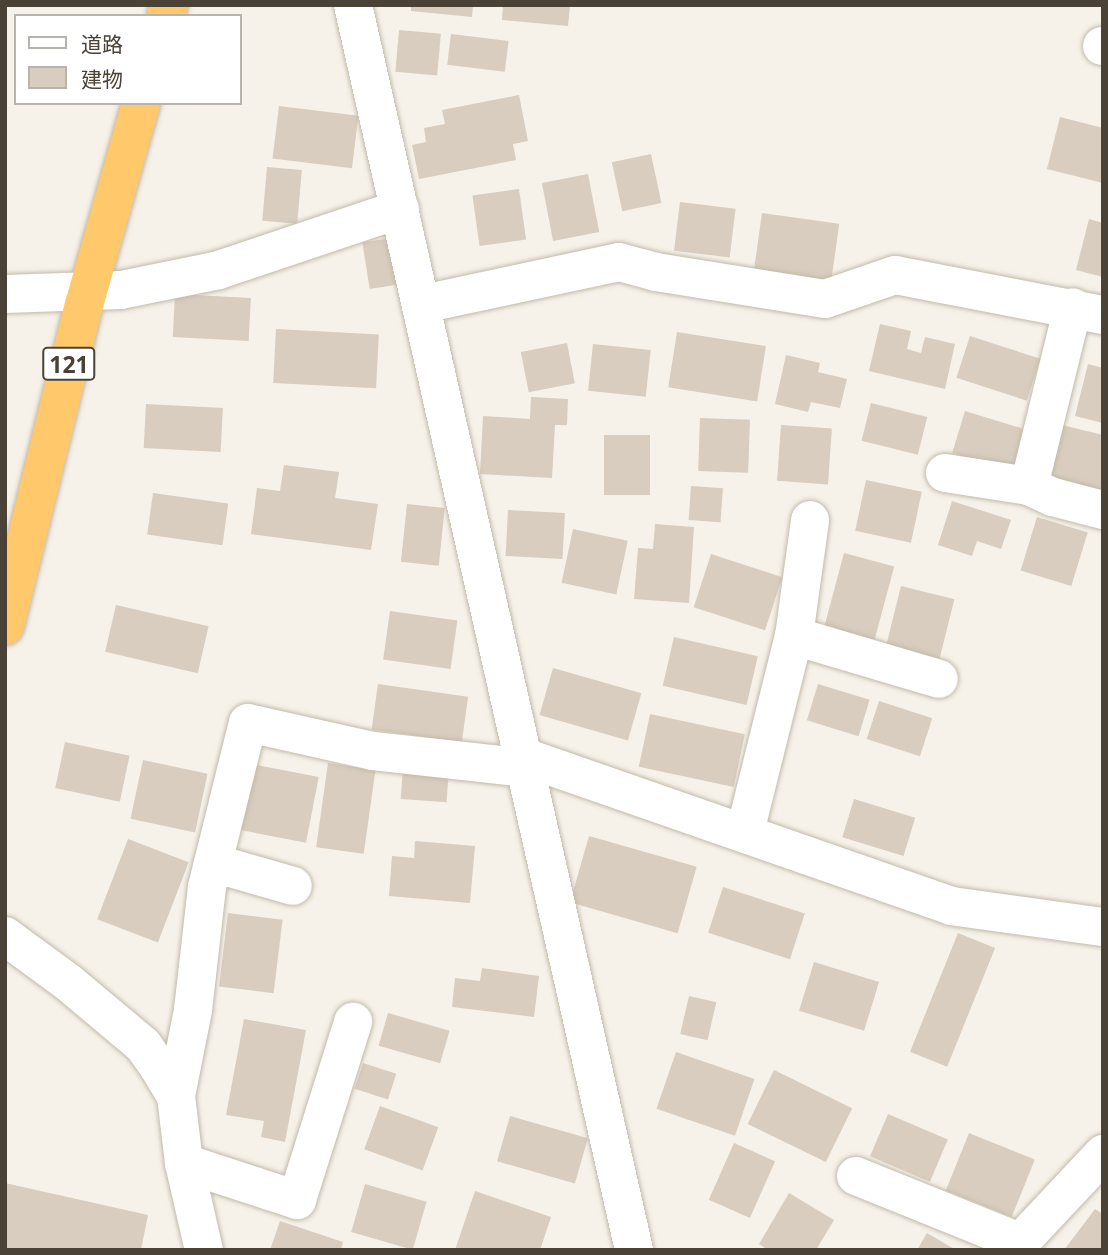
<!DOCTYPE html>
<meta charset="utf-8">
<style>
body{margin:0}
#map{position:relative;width:1108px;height:1255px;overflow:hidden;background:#f6f2e9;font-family:"Noto Sans","Noto Sans JP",sans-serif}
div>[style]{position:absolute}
.building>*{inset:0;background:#d8cdbe;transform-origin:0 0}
.roads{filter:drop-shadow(0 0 2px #c2b9ab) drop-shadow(0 0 2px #c2b9ab)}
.minor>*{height:38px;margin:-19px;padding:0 19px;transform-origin:19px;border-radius:19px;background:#fff}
.highway>*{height:38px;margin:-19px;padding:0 19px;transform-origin:19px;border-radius:19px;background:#ffc96b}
span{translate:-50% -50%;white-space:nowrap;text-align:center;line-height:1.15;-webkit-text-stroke:5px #fff;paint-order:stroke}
.shield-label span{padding:2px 5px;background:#fff;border:2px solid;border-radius:5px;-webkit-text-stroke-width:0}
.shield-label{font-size:23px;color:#4a4237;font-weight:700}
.frame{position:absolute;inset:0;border:7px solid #4a4237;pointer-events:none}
.legend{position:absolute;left:14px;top:14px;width:228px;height:91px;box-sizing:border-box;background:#fff;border:2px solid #b7b3af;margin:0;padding:9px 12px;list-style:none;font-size:21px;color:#4a4237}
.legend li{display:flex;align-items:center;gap:14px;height:35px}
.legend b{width:35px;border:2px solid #b7b3af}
</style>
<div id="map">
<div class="building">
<div style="clip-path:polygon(411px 5px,473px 5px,472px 17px,411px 11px)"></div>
<div style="clip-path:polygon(503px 5px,570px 5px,568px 26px,502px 20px)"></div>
<div style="left:399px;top:30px;width:42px;height:42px;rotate:5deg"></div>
<div style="left:451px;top:34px;width:58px;height:31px;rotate:7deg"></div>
<div style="clip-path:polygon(519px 95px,528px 141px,513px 144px,516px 160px,419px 179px,412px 145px,426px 142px,424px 128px,445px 124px,442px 110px)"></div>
<div style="left:279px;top:106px;width:80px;height:53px;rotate:7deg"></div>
<div style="clip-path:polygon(1060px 117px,1103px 128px,1103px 183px,1047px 169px)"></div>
<div style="left:651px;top:154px;width:50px;height:40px;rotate:78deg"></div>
<div style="left:267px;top:167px;width:35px;height:54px;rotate:5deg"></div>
<div style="left:588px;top:174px;width:59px;height:47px;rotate:79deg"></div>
<div style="left:519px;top:189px;width:51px;height:47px;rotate:82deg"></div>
<div style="left:680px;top:202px;width:56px;height:49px;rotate:7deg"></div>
<div style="left:762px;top:213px;width:78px;height:63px;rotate:8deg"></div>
<div style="clip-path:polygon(1089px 219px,1103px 223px,1103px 277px,1076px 270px)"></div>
<div style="left:391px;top:238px;width:47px;height:29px;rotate:81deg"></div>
<div style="left:175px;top:294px;width:76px;height:43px;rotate:3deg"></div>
<div style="clip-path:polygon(880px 324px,911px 331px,907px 349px,921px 353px,925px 337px,955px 344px,945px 389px,869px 371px)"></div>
<div style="left:276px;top:329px;width:103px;height:54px;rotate:3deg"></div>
<div style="left:677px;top:332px;width:90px;height:56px;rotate:9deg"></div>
<div style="left:970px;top:336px;width:74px;height:44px;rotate:18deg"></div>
<div style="left:567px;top:343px;width:41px;height:47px;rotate:79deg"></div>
<div style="left:593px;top:344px;width:58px;height:47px;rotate:6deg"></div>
<div style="clip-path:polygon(786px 355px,820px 363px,818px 372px,847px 379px,840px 408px,811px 402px,808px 412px,775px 404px)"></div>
<div style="clip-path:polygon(1088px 364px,1103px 368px,1103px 423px,1075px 416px)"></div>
<div style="clip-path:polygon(531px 397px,568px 399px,567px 425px,555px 425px,552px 478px,480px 474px,483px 416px,530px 419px)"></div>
<div style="left:871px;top:403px;width:58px;height:39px;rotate:14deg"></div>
<div style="left:146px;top:404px;width:77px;height:44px;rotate:3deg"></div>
<div style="left:965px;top:411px;width:71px;height:44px;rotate:17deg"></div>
<div style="left:700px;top:418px;width:50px;height:53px;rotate:2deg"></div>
<div style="clip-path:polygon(1058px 424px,1103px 435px,1103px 493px,1044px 478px)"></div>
<div style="left:781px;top:425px;width:51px;height:56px;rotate:4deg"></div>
<div style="left:650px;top:435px;width:60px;height:46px;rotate:90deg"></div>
<div style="clip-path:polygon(284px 465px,339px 472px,335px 498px,378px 504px,371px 550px,251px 534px,257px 488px,280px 491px)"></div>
<div style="left:866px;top:480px;width:57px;height:52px;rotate:12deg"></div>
<div style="left:691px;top:486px;width:32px;height:34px;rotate:4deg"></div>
<div style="left:153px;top:493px;width:76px;height:42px;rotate:8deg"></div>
<div style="clip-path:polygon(952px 501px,1011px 520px,1001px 549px,977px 541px,972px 556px,938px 545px)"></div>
<div style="left:407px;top:504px;width:38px;height:58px;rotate:6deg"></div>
<div style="left:508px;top:510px;width:57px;height:46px;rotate:3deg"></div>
<div style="left:1037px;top:517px;width:53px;height:56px;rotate:17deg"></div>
<div style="clip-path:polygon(655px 524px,694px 527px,689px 603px,634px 599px,638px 548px,653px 549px)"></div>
<div style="left:573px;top:529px;width:56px;height:55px;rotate:12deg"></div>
<div style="left:844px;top:553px;width:52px;height:76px;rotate:15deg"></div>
<div style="left:711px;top:554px;width:75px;height:56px;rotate:18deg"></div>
<div style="left:901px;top:586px;width:55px;height:61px;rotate:14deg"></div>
<div style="left:116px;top:605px;width:95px;height:48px;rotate:13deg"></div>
<div style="left:390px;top:611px;width:68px;height:49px;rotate:8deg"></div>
<div style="left:674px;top:637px;width:86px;height:50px;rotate:13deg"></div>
<div style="left:553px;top:668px;width:92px;height:49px;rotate:16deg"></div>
<div style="left:378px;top:684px;width:91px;height:46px;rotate:8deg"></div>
<div style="left:818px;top:684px;width:54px;height:38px;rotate:17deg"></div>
<div style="left:879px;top:701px;width:56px;height:40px;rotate:18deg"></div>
<div style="left:650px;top:714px;width:97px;height:54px;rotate:12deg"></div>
<div style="left:65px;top:742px;width:66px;height:47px;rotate:12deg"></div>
<div style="left:143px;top:760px;width:66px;height:60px;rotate:12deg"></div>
<div style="left:328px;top:763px;width:48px;height:85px;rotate:8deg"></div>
<div style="left:252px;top:764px;width:68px;height:67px;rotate:11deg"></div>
<div style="left:403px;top:766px;width:46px;height:33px;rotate:4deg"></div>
<div style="left:854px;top:799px;width:64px;height:40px;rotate:17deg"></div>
<div style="left:589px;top:836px;width:112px;height:69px;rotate:16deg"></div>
<div style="left:128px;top:839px;width:65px;height:86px;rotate:21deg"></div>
<div style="clip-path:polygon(415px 841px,475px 846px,470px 903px,389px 896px,392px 856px,414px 858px)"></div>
<div style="left:723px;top:887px;width:86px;height:48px;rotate:18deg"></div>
<div style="left:228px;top:913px;width:55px;height:74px;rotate:7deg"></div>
<div style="left:958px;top:933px;width:40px;height:128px;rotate:22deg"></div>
<div style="left:814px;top:962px;width:68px;height:51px;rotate:17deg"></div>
<div style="clip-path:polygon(482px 968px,539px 976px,534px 1017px,452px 1007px,455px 978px,480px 981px)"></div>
<div style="left:689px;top:996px;width:28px;height:39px;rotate:13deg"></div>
<div style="left:388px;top:1013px;width:64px;height:34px;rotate:16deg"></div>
<div style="clip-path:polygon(244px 1019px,306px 1030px,285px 1142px,261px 1137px,264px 1121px,226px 1115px)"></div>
<div style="left:676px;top:1052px;width:83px;height:60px;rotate:19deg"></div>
<div style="left:363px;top:1063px;width:35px;height:27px;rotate:18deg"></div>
<div style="left:774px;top:1070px;width:87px;height:60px;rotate:26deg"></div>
<div style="left:380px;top:1106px;width:62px;height:46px;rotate:20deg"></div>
<div style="left:888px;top:1114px;width:65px;height:46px;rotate:23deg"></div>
<div style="left:510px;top:1116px;width:81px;height:47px;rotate:16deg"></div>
<div style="left:969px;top:1133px;width:71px;height:62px;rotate:22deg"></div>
<div style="left:734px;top:1143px;width:45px;height:62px;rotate:24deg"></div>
<div style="clip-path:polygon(5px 1183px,148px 1215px,141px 1250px,5px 1250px)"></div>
<div style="left:365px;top:1184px;width:64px;height:50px;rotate:16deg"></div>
<div style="clip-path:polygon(475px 1191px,551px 1217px,540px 1250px,455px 1250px)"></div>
<div style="clip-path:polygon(789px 1193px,834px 1220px,816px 1250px,768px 1250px,759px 1244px)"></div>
<div style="clip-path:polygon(1095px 1209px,1103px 1214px,1103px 1250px,1064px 1250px)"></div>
<div style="clip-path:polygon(280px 1221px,343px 1242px,341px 1250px,270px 1250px)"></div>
<div style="clip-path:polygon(927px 1233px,956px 1250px,917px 1250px)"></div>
</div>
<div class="roads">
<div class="minor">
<div style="left:353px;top:5px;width:1276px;rotate:77.28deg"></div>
<div style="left:1102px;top:46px;width:1px"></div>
<div style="left:5px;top:294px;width:116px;rotate:-2deg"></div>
<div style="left:121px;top:290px;width:100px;rotate:-11.5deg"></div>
<div style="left:219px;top:270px;width:191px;rotate:-18.6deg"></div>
<div style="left:423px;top:304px;width:200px;rotate:-12.1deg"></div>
<div style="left:619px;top:262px;width:38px;rotate:15deg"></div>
<div style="left:656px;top:272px;width:171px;rotate:9.1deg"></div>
<div style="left:825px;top:299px;width:74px;rotate:-18.9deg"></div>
<div style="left:895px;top:275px;width:212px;rotate:10.9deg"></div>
<div style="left:945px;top:473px;width:85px;rotate:8.8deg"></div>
<div style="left:1029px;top:486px;width:26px;rotate:25deg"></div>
<div style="left:1053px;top:497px;width:52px;rotate:14.6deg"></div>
<div style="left:1029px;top:486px;width:184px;rotate:-76.2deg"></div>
<div style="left:794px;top:636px;width:151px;rotate:16.5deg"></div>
<div style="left:524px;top:757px;width:452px;rotate:19.2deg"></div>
<div style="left:951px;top:906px;width:153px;rotate:7.9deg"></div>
<div style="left:745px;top:832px;width:202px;rotate:-76deg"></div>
<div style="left:794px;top:636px;width:117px;rotate:-82.1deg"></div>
<div style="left:213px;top:863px;width:83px;rotate:16deg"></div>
<div style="left:5px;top:936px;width:79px;rotate:36.3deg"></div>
<div style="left:69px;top:983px;width:97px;rotate:40deg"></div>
<div style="left:143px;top:1045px;width:28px;rotate:55deg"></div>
<div style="left:159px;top:1068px;width:33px;rotate:59deg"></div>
<div style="left:176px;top:1096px;width:67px;rotate:83.2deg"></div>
<div style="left:184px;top:1163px;width:89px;rotate:77.1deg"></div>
<div style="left:176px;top:1096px;width:88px;rotate:-78.8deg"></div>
<div style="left:193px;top:1010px;width:124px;rotate:-83.5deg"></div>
<div style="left:207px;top:887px;width:169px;rotate:-76deg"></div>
<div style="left:248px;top:723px;width:128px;rotate:12.6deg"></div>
<div style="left:373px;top:751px;width:155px;rotate:6.3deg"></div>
<div style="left:184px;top:1163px;width:119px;rotate:18.1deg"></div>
<div style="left:297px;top:1200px;width:187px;rotate:-72.5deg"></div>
<div style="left:856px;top:1176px;width:176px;rotate:22deg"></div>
<div style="left:1013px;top:1250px;width:132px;rotate:-46.8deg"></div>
</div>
<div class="highway">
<div style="left:166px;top:16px;width:11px;rotate:-75deg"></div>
<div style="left:5px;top:626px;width:331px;rotate:-76.2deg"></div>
<div style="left:84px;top:305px;width:210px;rotate:-74.2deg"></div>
</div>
</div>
<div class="shield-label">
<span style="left:69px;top:364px">121</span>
</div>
<div class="frame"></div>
<ul class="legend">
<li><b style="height:9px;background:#fff"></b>道路</li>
<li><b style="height:19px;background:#d8cdbe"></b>建物</li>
</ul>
</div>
